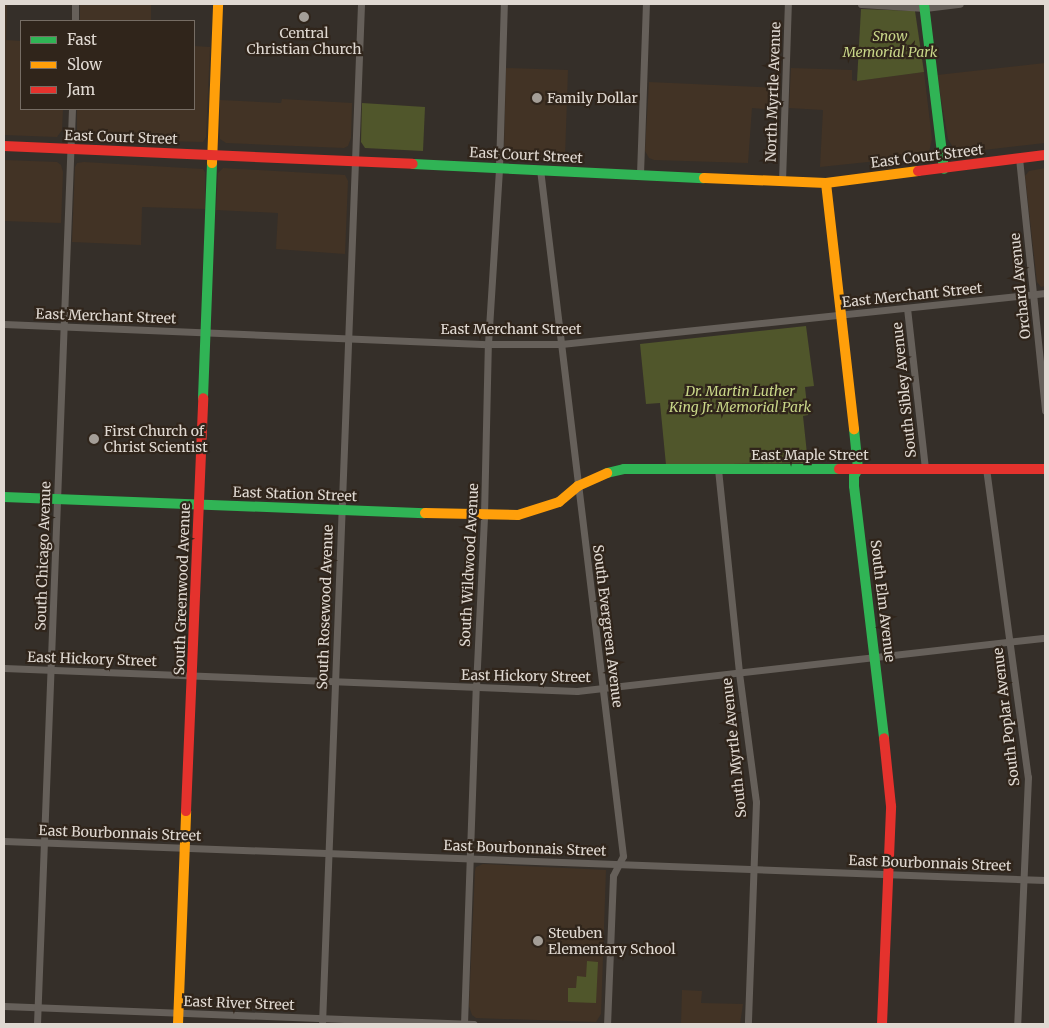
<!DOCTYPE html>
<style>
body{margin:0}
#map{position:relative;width:1049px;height:1028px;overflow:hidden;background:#352f29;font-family:Merriweather,serif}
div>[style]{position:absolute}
.built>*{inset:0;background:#423325;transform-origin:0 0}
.green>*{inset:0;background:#50562b}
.street>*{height:7px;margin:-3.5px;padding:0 3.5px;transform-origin:3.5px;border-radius:3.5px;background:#66605a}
.fast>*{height:10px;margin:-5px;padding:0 5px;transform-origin:5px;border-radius:5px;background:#30b455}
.slow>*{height:10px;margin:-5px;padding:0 5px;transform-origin:5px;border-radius:5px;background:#ff9f0a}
.jam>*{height:10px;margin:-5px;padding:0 5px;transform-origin:5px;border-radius:5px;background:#e5322d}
.dots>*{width:14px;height:14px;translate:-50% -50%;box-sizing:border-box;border:2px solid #30251b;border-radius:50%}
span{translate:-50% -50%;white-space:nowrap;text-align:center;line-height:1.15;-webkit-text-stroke:4.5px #30251b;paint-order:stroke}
.poi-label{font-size:14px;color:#e0d9d2}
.left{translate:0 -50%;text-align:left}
.park-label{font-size:14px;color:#c8d688;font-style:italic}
.street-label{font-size:14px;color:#e0d9d2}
.frame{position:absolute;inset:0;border:5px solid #e0d9d2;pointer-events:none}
.legend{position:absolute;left:20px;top:20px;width:175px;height:90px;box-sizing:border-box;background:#30251b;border:1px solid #766d64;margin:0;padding:6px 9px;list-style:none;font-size:15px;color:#e0d9d2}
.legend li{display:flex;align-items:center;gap:10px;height:25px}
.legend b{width:25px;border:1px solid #766d64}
</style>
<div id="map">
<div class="built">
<div style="clip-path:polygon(4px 4px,7px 4px,6px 40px,21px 41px,21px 109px,63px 109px,62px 130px,57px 137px,4px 135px)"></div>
<div style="left:80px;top:4px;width:71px;height:17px"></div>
<div style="clip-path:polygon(194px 46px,210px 47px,206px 137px,203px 142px,81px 139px,77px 137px,77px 109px,194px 109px)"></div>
<div style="clip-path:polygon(1045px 63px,1045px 143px,967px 152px,954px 149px,948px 139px,937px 75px)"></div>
<div style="clip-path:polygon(506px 68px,568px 70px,565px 157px,511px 156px,504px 152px)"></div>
<div style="clip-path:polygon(791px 68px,852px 70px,852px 80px,857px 81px,924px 72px,932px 139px,929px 152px,925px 156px,820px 167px,823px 110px,789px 108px)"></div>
<div style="clip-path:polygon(649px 82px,779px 88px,779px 110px,752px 108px,748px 163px,654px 160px,649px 158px,645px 151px)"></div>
<div style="clip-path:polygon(282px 99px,352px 103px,351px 138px,348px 146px,344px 148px,226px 143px,220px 139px,220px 100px,281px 103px)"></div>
<div style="clip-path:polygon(4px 160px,57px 162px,61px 165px,63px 172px,61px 223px,4px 221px)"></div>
<div style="clip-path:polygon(84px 162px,203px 169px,205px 172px,205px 209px,142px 207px,141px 245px,72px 242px,75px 167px,77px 163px)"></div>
<div style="clip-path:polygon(223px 168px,345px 175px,348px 181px,345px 254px,276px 249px,278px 213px,216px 210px,218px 173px)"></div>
<div style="clip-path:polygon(1045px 168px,1045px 286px,1041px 287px,1037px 282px,1025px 176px,1029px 171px)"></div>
<div style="clip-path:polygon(483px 864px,606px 870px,601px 1014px,596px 1022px,476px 1018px,472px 1015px,469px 1006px,475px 871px,476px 867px)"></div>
<div style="clip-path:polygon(682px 990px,702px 991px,701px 1003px,743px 1004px,740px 1024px,681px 1024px)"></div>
</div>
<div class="green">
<div style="clip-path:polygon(861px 9px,915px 11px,924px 72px,857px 81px)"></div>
<div style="clip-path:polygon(362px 103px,425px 107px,423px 151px,365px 148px,361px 142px)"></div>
<div style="clip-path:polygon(806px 326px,814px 386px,805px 387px,808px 415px,803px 416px,808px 463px,666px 465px,660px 403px,646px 404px,640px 344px)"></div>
<div style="clip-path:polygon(587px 961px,598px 962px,596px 1003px,568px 1002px,568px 988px,576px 988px,577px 976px,586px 977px)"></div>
</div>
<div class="street">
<div style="left:861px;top:4px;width:64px;rotate:3.6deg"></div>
<div style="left:925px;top:8px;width:35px;rotate:-7deg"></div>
<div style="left:75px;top:21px;width:17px;rotate:-90deg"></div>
<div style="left:1019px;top:158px;width:254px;rotate:84.1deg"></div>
<div style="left:540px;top:169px;width:692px;rotate:83.11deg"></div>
<div style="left:623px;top:856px;width:22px;rotate:117deg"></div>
<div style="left:613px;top:876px;width:148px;rotate:92.3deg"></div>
<div style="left:640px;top:174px;width:170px;rotate:-88deg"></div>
<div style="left:782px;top:181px;width:177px;rotate:-88.1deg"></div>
<div style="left:907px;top:308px;width:161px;rotate:83.6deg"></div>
<div style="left:4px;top:324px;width:484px;rotate:2.4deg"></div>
<div style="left:488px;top:344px;width:73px"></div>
<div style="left:561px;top:344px;width:487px;rotate:-6deg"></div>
<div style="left:986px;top:468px;width:312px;rotate:82.3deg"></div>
<div style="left:1028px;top:777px;width:247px;rotate:92.5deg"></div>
<div style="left:718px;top:469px;width:205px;rotate:84.1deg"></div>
<div style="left:739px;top:673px;width:130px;rotate:82.5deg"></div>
<div style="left:756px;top:802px;width:222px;rotate:92.1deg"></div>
<div style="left:4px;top:668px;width:573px;rotate:2.3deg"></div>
<div style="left:577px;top:691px;width:471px;rotate:-6.5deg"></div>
<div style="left:4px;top:841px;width:1042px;rotate:2.15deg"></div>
<div style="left:4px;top:1006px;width:470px;rotate:2.2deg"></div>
<div style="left:37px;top:1024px;width:916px;rotate:-87.81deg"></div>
<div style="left:322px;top:1024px;width:1021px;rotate:-87.81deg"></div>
<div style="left:464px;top:1024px;width:337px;rotate:-88deg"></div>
<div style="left:476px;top:687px;width:172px;rotate:-87.3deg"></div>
<div style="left:484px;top:515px;width:171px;rotate:-88.7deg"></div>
<div style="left:488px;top:344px;width:176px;rotate:-86.4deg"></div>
<div style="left:499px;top:168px;width:164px;rotate:-88.3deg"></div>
</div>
<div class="fast">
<div style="left:924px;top:4px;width:166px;rotate:83.1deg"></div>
<div style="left:413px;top:164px;width:291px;rotate:2.8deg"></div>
<div style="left:203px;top:398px;width:235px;rotate:-87.8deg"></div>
<div style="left:854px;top:429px;width:40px;rotate:84.3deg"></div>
<div style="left:858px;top:469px;width:8px;rotate:120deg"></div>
<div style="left:854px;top:476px;width:10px;rotate:90deg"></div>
<div style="left:854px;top:486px;width:254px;rotate:83.2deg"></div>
<div style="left:607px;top:473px;width:17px;rotate:-13deg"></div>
<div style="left:624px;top:469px;width:215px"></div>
<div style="left:4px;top:497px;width:421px;rotate:2.2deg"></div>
</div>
<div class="slow">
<div style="left:212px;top:163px;width:159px;rotate:-87.8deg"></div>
<div style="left:704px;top:178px;width:122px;rotate:2.3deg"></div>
<div style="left:826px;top:183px;width:93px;rotate:-7.4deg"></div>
<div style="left:826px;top:183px;width:248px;rotate:83.5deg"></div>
<div style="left:425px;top:513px;width:93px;rotate:1.2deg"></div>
<div style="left:518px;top:515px;width:43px;rotate:-17.6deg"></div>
<div style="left:559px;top:502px;width:25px;rotate:-40deg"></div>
<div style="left:578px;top:486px;width:32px;rotate:-24deg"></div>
<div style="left:178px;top:1024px;width:213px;rotate:-87.8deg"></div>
</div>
<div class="jam">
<div style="left:4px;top:146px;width:409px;rotate:2.5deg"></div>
<div style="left:918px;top:171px;width:128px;rotate:-7.2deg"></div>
<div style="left:839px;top:469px;width:206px"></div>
<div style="left:186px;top:811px;width:413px;rotate:-87.6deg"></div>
<div style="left:882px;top:1024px;width:218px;rotate:-87.6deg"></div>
<div style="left:891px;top:806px;width:68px;rotate:-95.9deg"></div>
</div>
<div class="dots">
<div style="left:304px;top:17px;background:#a49e97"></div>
<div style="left:537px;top:98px;background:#a49e97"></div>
<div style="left:94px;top:439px;background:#a49e97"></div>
<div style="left:538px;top:941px;background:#a49e97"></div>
</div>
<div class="poi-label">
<span style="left:304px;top:41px">Central<br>Christian Church</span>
<span class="left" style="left:547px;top:98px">Family Dollar</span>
<span class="left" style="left:104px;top:439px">First Church of<br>Christ Scientist</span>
<span class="left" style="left:548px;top:941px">Steuben<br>Elementary School</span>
</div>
<div class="park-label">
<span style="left:890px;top:44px">Snow<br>Memorial Park</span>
<span style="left:740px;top:399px">Dr. Martin Luther<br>King Jr. Memorial Park</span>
</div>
<div class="street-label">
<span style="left:773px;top:92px;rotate:-88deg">North Myrtle Avenue</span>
<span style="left:121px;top:137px;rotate:2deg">East Court Street</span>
<span style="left:526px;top:155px;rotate:3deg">East Court Street</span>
<span style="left:927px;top:156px;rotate:-7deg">East Court Street</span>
<span style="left:1020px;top:286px;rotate:-96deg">Orchard Avenue</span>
<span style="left:912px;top:295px;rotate:-6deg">East Merchant Street</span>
<span style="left:106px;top:316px;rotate:2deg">East Merchant Street</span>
<span style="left:511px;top:329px">East Merchant Street</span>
<span style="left:904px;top:390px;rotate:-96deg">South Sibley Avenue</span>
<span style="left:810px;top:455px">East Maple Street</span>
<span style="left:295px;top:494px;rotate:2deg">East Station Street</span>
<span style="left:43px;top:556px;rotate:-88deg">South Chicago Avenue</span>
<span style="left:469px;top:565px;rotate:-87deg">South Wildwood Avenue</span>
<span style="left:182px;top:589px;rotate:-88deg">South Greenwood Avenue</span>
<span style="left:883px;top:601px;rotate:83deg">South Elm Avenue</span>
<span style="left:325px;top:607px;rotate:-88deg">South Rosewood Avenue</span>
<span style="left:608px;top:626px;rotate:83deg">South Evergreen Avenue</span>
<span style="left:92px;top:659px;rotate:2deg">East Hickory Street</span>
<span style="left:526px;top:676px;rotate:1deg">East Hickory Street</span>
<span style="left:1006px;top:717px;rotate:-97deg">South Poplar Avenue</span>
<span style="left:734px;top:748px;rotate:-96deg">South Myrtle Avenue</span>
<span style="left:120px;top:833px;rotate:2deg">East Bourbonnais Street</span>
<span style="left:525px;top:848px;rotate:2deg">East Bourbonnais Street</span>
<span style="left:930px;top:863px;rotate:2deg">East Bourbonnais Street</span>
<span style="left:239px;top:1003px;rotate:2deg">East River Street</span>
</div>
<div class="frame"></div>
<ul class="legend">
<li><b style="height:6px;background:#30b455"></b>Fast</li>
<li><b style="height:6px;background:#ff9f0a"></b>Slow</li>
<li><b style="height:6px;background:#e5322d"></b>Jam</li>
</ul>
</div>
